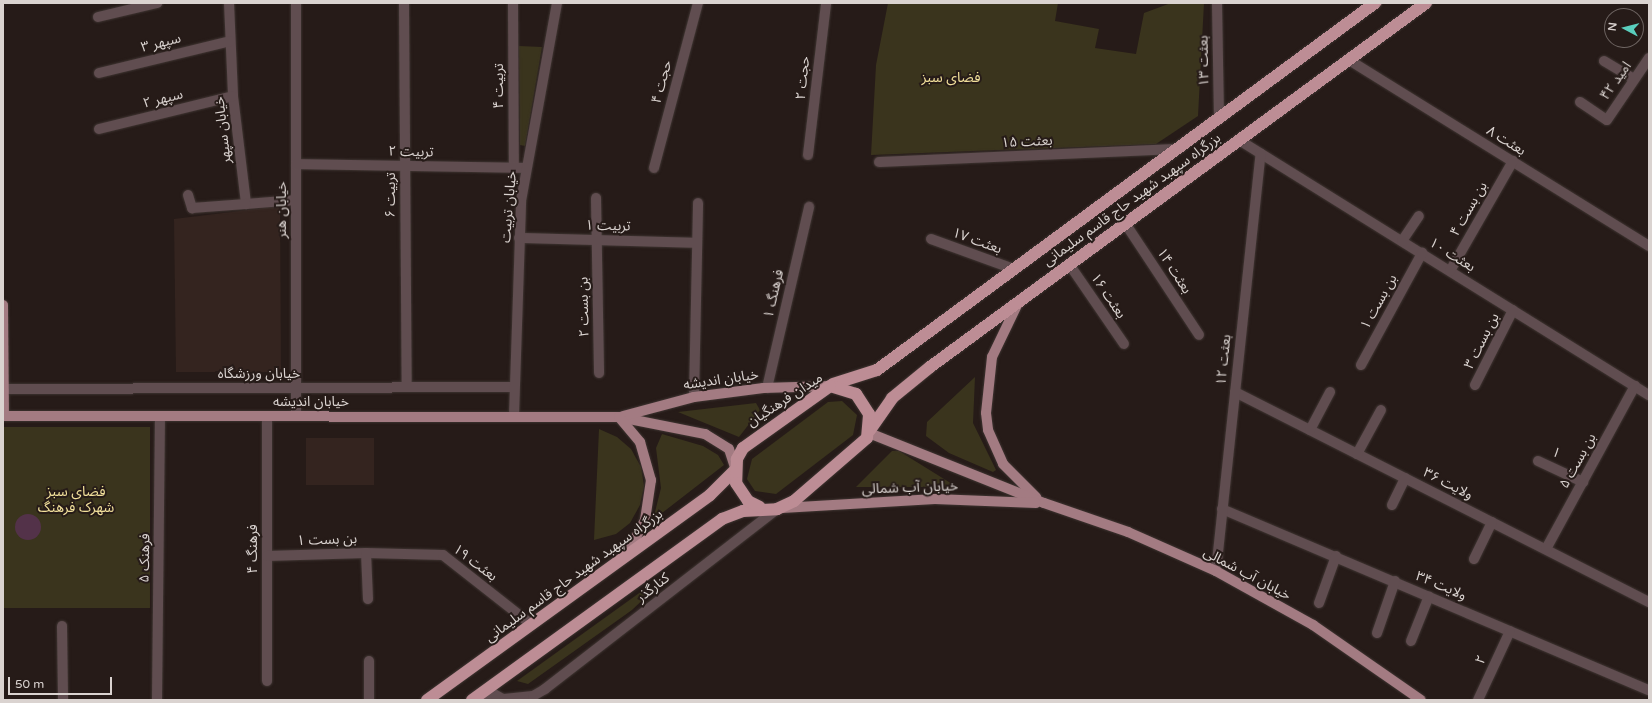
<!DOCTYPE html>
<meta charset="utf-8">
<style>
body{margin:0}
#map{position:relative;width:1652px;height:703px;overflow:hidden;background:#261b18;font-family:"Varela Round","Noto Sans Arabic",sans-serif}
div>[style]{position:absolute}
.built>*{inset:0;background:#34241f;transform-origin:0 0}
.green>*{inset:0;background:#3a341d;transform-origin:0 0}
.water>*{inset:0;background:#533249}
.round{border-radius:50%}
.roads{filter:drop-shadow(0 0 1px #3f3532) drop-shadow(0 0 1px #3f3532)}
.minor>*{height:10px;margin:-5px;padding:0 5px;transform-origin:5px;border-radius:5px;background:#604d50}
.major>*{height:10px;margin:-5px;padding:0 5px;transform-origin:5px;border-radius:5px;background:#a37b82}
.highway>*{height:12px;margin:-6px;padding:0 6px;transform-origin:6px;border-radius:6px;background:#bd8d95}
span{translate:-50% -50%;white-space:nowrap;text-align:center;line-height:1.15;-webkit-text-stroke:4px #261b18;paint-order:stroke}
.street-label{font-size:14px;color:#dad3d0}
.park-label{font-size:14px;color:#f2e09b}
.frame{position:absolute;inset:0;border:4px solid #dad3d0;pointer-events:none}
.north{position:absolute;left:1604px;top:8px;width:40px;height:40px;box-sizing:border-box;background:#261b18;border:1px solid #6e6562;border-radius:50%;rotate:277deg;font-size:11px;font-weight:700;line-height:16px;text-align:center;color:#dad3d0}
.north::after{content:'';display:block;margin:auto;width:14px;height:18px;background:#5acebd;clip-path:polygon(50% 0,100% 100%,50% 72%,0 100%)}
.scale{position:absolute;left:8px;top:677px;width:104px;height:18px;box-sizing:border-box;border:2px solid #dad3d0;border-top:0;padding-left:5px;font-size:12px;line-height:14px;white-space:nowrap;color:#dad3d0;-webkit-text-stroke:3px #261b18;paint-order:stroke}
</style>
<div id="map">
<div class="built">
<div style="clip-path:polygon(280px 206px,281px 369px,273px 372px,176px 372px,174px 219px)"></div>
<div style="left:306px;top:438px;width:68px;height:47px"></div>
</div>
<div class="green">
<div style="clip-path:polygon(888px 3px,1058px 3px,1055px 21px,1099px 29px,1095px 48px,1136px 54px,1144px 13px,1171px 3px,1204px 3px,1198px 116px,1156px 144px,871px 155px,876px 65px)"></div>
<div style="clip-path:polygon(519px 46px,542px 47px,525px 146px,520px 145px)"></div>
<div style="clip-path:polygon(975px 377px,973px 423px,996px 470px,993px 472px,949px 453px,926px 436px,927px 422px)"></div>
<div style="clip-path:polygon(842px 401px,857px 415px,853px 435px,776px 494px,755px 491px,747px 479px,752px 459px,828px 402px)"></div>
<div style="clip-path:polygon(756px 403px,760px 410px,739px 437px,678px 412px)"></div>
<div style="left:3px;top:427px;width:147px;height:181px"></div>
<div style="clip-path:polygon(599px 429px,617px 437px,631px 449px,641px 467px,644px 486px,640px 505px,630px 523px,616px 534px,594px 540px)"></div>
<div style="clip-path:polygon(662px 434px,703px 446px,718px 455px,724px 465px,653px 520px,661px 488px,656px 448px)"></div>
<div style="clip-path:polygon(892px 451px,899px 451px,957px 487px,856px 487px)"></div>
<div style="clip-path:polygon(649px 586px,653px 590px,632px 610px,528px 684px,517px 681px)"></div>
</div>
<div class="water">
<div class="round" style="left:15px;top:514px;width:26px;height:26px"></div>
</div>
<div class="roads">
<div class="minor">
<div style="left:229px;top:3px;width:93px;rotate:87.5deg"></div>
<div style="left:233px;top:96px;width:109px;rotate:83.1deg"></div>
<div style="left:246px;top:204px;width:50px;rotate:-4.6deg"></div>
<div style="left:296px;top:3px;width:413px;rotate:90deg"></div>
<div style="left:404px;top:3px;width:384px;rotate:89.6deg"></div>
<div style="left:513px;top:3px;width:165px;rotate:89.7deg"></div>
<div style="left:1217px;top:3px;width:115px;rotate:89deg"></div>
<div style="left:98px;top:17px;width:61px;rotate:-13.3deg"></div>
<div style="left:1349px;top:60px;width:353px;rotate:31.8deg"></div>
<div style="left:1604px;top:61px;width:35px;rotate:31deg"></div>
<div style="left:99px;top:73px;width:135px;rotate:-13.7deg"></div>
<div style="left:1580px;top:102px;width:32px;rotate:34deg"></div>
<div style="left:1607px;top:120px;width:75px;rotate:-55.9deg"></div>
<div style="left:99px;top:129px;width:138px;rotate:-13.8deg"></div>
<div style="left:1239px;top:140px;width:483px;rotate:31.9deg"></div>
<div style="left:808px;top:155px;width:153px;rotate:-83.2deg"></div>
<div style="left:879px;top:162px;width:298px;rotate:-2.5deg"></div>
<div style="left:296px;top:164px;width:230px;rotate:1deg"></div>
<div style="left:654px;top:168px;width:171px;rotate:-75.1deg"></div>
<div style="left:188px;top:195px;width:14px;rotate:73deg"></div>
<div style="left:192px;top:208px;width:54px;rotate:-4.2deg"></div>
<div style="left:596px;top:198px;width:175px;rotate:89deg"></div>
<div style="left:1125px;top:223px;width:134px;rotate:56.5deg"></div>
<div style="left:519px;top:238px;width:178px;rotate:1.6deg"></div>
<div style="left:931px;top:239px;width:88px;rotate:19.9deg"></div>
<div style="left:1402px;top:241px;width:30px;rotate:-56deg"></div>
<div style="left:1069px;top:264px;width:97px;rotate:55.5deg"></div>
<div style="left:1450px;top:271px;width:127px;rotate:-60.2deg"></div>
<div style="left:1361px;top:365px;width:128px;rotate:-61.4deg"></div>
<div style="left:1475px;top:385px;width:84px;rotate:-63.1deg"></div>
<div style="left:767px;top:388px;width:186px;rotate:-76.9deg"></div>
<div style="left:4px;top:389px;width:510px;rotate:-0.22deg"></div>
<div style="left:1235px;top:392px;width:464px;rotate:26.9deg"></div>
<div style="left:694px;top:397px;width:194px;rotate:-88.8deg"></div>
<div style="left:267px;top:416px;width:265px;rotate:90deg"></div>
<div style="left:514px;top:416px;width:215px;rotate:-88.1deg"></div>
<div style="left:521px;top:201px;width:201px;rotate:-79.7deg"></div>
<div style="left:1310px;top:430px;width:43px;rotate:-62.2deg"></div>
<div style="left:1357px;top:454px;width:50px;rotate:-61.4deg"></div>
<div style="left:1538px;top:461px;width:50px;rotate:25deg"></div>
<div style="left:1392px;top:505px;width:30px;rotate:-64deg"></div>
<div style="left:1222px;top:509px;width:464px;rotate:23deg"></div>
<div style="left:1546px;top:549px;width:186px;rotate:-61.4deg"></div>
<div style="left:366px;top:553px;width:77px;rotate:1.5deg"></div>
<div style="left:443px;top:555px;width:113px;rotate:38.2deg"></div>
<div style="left:267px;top:556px;width:99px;rotate:-1.7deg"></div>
<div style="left:366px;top:553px;width:46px;rotate:87.5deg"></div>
<div style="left:1474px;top:559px;width:41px;rotate:-64.1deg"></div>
<div style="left:1216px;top:571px;width:420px;rotate:-83.9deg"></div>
<div style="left:1319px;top:603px;width:50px;rotate:-70.1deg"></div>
<div style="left:62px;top:626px;width:74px;rotate:89.2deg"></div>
<div style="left:1377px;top:633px;width:55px;rotate:-70.9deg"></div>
<div style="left:1411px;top:641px;width:48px;rotate:-68.2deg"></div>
<div style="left:369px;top:661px;width:39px;rotate:90deg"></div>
<div style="left:478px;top:696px;width:16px;rotate:-7deg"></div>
<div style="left:494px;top:694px;width:13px;rotate:29deg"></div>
<div style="left:504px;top:699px;width:29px;rotate:-6deg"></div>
<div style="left:533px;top:696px;width:14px;rotate:-30deg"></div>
<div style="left:545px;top:689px;width:294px;rotate:-37.8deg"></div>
<div style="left:157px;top:700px;width:284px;rotate:-89.4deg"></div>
<div style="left:1478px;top:700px;width:76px;rotate:-65.1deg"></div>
</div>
<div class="major">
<div style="left:1018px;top:303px;width:60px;rotate:115.7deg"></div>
<div style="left:992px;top:357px;width:56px;rotate:96.1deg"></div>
<div style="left:986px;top:413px;width:17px;rotate:83deg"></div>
<div style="left:988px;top:430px;width:37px;rotate:66deg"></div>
<div style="left:1003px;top:464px;width:47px;rotate:45deg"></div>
<div style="left:3px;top:305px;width:111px;rotate:89.5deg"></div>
<div style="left:3px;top:416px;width:616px;rotate:0.09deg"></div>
<div style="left:619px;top:417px;width:88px;rotate:11.2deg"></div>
<div style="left:705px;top:434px;width:28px;rotate:32deg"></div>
<div style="left:729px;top:449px;width:19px;rotate:72deg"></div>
<div style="left:623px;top:416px;width:73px;rotate:-15deg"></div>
<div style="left:694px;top:397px;width:70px;rotate:-7.4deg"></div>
<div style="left:763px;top:388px;width:67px;rotate:-1.7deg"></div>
<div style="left:619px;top:417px;width:33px;rotate:50deg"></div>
<div style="left:640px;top:442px;width:40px;rotate:74deg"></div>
<div style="left:651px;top:480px;width:40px;rotate:98.5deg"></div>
<div style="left:645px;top:520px;width:38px;rotate:118deg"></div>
<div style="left:869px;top:433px;width:188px;rotate:21.8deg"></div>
<div style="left:1044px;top:503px;width:89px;rotate:19deg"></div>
<div style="left:1128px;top:532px;width:96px;rotate:23.9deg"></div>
<div style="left:1216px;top:571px;width:111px;rotate:29.1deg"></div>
<div style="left:1313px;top:625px;width:131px;rotate:34.8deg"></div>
<div style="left:782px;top:508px;width:153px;rotate:-3.4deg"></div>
<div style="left:935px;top:499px;width:101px;rotate:2.3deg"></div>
</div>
<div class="highway">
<div style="left:833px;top:384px;width:46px;rotate:-17.7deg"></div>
<div style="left:877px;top:370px;width:619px;rotate:-36.39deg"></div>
<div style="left:870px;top:430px;width:39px;rotate:-55deg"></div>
<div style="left:892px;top:398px;width:49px;rotate:-39.2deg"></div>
<div style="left:930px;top:367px;width:615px;rotate:-36.27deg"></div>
<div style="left:427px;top:700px;width:349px;rotate:-35.9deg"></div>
<div style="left:710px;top:495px;width:34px;rotate:-45deg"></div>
<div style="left:472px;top:700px;width:309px;rotate:-35.9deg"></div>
<div style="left:722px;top:519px;width:22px;rotate:-21deg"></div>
<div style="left:743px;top:511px;width:34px;rotate:-3deg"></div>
<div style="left:777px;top:509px;width:19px;rotate:-25deg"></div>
<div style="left:794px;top:501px;width:96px;rotate:-40.8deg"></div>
<div style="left:867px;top:438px;width:24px;rotate:-85deg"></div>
<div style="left:869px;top:414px;width:24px;rotate:-123deg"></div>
<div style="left:856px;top:394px;width:27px;rotate:-163deg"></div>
<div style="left:830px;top:386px;width:107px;rotate:144.5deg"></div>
<div style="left:743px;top:448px;width:13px;rotate:119deg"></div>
<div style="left:737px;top:459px;width:24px;rotate:92deg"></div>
<div style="left:736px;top:483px;width:22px;rotate:56deg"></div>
<div style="left:748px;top:501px;width:13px;rotate:27deg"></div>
</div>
</div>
<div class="street-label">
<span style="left:161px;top:43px;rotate:-14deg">سپهر ۳</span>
<span style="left:1204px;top:61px;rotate:-91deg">بعثت ۱۳</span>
<span style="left:803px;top:78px;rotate:-84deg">حجت ۲</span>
<span style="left:1616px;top:81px;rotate:-55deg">امید ۴۲</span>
<span style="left:662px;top:82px;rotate:-75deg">حجت ۴</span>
<span style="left:499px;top:86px;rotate:-90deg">تربیت ۴</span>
<span style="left:163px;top:99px;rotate:-14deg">سپهر ۲</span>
<span style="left:223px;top:130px;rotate:-96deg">خیابان سپهر</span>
<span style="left:1506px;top:141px;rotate:32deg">بعثت ۸</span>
<span style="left:1027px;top:142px;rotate:-3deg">بعثت ۱۵</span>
<span style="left:411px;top:152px;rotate:1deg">تربیت ۲</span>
<span style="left:391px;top:195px;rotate:-90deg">تربیت ۶</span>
<span style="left:1132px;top:200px;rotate:-36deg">بزرگراه سپهبد شهید حاج قاسم سلیمانی</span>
<span style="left:509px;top:207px;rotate:-85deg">خیابان تربیت</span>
<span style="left:1469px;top:209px;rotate:-60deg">بن بست ۴</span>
<span style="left:282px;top:210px;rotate:-90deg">خیابان هنر</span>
<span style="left:608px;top:226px;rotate:1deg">تربیت ۱</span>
<span style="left:977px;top:241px;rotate:20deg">بعثت ۱۷</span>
<span style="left:1452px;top:255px;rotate:32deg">بعثت ۱۰</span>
<span style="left:1174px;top:271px;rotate:57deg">بعثت ۱۴</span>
<span style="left:774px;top:294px;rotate:-77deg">فرهنگ ۱</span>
<span style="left:1108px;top:296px;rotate:56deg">بعثت ۱۶</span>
<span style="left:1379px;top:302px;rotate:-61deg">بن بست ۱</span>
<span style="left:584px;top:307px;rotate:-91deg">بن بست ۲</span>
<span style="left:1482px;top:341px;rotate:-63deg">بن بست ۳</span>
<span style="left:1224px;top:360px;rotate:-84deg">بعثت ۱۲</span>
<span style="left:259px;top:374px">خیابان ورزشگاه</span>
<span style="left:721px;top:380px;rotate:-8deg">خیابان اندیشه</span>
<span style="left:785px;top:400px;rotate:-33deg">میدان فرهنگیان</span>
<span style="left:311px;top:402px">خیابان اندیشه</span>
<span style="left:1556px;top:453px;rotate:26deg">۱</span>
<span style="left:1578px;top:461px;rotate:-61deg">بن بست ۵</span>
<span style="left:1448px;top:484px;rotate:27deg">ولایت ۳۶</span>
<span style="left:910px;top:488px;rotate:-2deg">خیابان آب شمالی</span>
<span style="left:327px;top:540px;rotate:-2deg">بن بست ۱</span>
<span style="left:253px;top:549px;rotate:-90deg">فرهنگ ۴</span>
<span style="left:145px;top:558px;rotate:-89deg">فرهنک ۵</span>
<span style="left:475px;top:563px;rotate:37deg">بعثت ۱۹</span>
<span style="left:1247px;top:574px;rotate:28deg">خیابان آب شمالی</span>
<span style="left:574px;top:576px;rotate:-36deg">بزرگراه سپهبد شهید حاج قاسم سلیمانی</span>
<span style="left:1441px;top:586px;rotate:23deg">ولایت ۳۴</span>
<span style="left:653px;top:588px;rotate:-38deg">کنارگذر</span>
<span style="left:1481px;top:660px;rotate:-65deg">۲</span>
</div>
<div class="park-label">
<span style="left:951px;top:78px">فضای سبز</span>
<span style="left:76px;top:500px">فضای سبز<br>شهرک فرهنگ</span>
</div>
<div class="frame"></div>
<div class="north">N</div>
<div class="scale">50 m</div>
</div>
